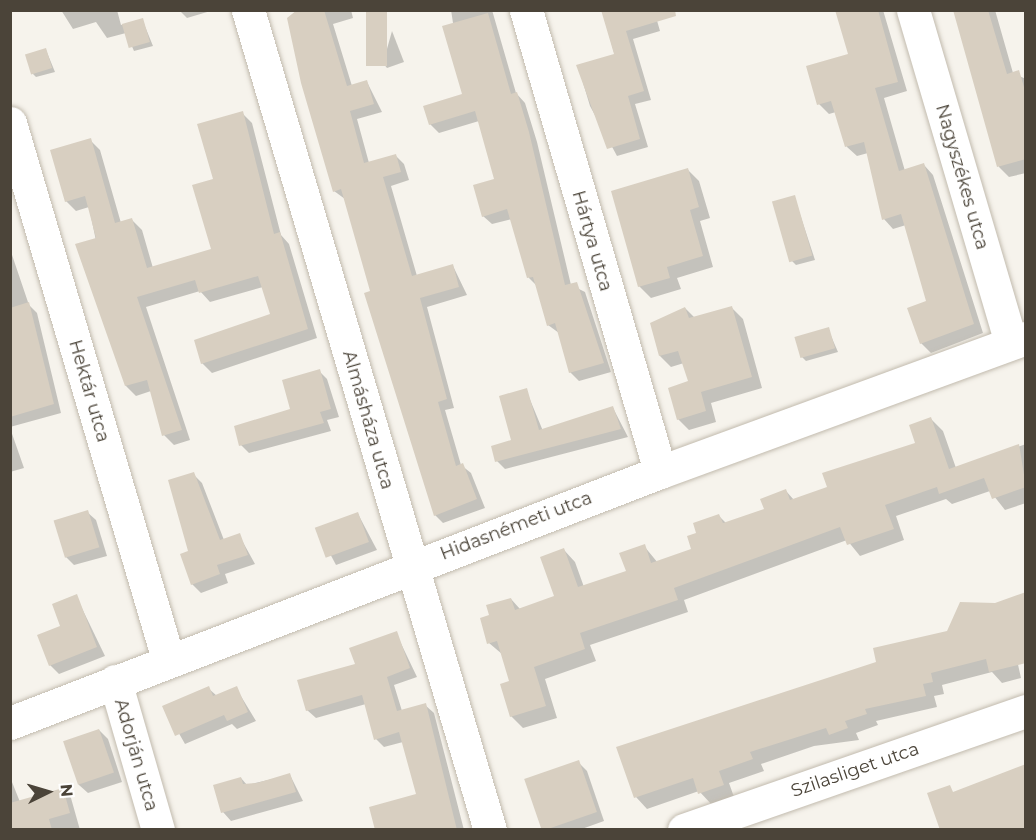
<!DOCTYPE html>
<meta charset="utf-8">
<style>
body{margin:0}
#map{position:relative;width:1036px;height:840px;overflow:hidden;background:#f6f3ec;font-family:Montserrat,sans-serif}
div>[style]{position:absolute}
.shadow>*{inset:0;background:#0003}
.building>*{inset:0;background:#d8cfc1;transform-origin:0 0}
.roads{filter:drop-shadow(0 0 2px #c2bbae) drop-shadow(0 0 2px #c2bbae)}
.minor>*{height:33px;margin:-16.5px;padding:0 16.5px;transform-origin:16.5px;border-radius:16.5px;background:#fff}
span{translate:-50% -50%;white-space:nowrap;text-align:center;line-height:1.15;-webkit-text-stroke:6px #fff;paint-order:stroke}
.street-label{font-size:18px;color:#4b4439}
.frame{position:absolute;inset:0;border:12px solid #4b4439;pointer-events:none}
.north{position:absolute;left:18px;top:762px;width:60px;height:60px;-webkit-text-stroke:4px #fff;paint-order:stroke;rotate:85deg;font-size:16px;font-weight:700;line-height:24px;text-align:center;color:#4b4439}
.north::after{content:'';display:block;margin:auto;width:21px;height:27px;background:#4b4439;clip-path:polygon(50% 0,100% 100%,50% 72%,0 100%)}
</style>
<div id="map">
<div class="shadow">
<div style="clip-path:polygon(61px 10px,117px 10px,121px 25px,142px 19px,153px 46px,134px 51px,126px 33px,107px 38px,96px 22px,73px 29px)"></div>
<div style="clip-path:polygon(179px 10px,214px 10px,187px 18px)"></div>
<div style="clip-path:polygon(299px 10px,351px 10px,353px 18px,333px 24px,352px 86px,367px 82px,382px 112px,357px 119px,369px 163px,395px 155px,404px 164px,409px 180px,391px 186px,417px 276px,453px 266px,467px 295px,427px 307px,454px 408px,445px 410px,461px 465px,471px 473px,485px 508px,443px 523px,435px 515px,345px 199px,334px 191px)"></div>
<div style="clip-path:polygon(451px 10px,492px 10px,516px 93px,525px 103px,537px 142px,571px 285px,585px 292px,611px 372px,579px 381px,570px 372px,559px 333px,548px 325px,537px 286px,529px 278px,512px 219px,492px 224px,483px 216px,496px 180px,479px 121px,439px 133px,430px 124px,464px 95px)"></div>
<div style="clip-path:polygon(602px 10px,654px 10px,660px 31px,633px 39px,651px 100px,635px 104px,648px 147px,617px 156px,590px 106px,578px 66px,615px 56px)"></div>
<div style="clip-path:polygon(839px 10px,883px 10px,907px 91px,884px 98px,905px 171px,924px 165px,933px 175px,983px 333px,931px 353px,921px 343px,928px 301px,906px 225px,893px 229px,884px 219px,868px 153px,857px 156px,847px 147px,836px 112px,829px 114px,819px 104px,849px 55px)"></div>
<div style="clip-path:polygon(954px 10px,995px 10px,1013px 73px,1026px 79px,1026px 173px,1009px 177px,999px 167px)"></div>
<div style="clip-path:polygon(392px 31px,404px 62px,387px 68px,383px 63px)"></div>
<div style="clip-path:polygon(46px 50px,55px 72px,36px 77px,32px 73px)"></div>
<div style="clip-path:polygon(242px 113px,252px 123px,281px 235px,289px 244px,317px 338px,212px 373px,202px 363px,272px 315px,263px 287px,210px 302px,200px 291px,146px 307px,190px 440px,174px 445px,164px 435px,151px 391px,136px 396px,126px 386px,89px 207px,76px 211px,66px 201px,90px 140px,100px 150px,121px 223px,132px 220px,142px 230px,153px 268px,213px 250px,215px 180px)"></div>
<div style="clip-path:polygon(688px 170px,699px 181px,710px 218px,700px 221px,713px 267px,677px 278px,681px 289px,651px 298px,639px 286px)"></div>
<div style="clip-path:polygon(794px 196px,815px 260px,796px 265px,792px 261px)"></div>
<div style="clip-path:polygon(10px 249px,29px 305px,37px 313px,61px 413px,10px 427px)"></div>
<div style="clip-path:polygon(685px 308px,695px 318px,732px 308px,743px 319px,762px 388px,711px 403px,716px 422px,689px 430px,678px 419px,690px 382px,684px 363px,671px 367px,660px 356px,652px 324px)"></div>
<div style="clip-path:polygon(828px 329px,838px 352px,806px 361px,802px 357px)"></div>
<div style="clip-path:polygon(319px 371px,327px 379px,339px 417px,327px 420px,331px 431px,249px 453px,241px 445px,292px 410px)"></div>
<div style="clip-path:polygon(526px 390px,543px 431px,613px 408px,628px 437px,505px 469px,497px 461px,513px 441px)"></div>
<div style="clip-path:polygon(931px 419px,943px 431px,956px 468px,1026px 444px,1026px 503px,1005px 510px,990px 491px,952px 504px,946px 499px,896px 516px,904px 540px,860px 556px,847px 540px,684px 600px,688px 612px,590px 645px,596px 661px,545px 679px,557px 718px,523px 728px,511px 716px,511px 682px,502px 654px,489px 643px,491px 616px,511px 599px,520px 609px,556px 597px,564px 550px,575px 562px,584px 587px,628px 572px,644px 546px,658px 563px,693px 550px,698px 534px,719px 516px,726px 523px,766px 510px,786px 491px,794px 500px,829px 488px,917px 444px)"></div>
<div style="clip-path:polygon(10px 428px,24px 468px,10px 472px)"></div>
<div style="clip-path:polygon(193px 474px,202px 483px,224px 540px,239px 535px,255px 564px,225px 574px,228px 583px,201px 593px,192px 584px)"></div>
<div style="clip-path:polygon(87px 512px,96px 520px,107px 556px,74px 565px,65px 556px)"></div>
<div style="clip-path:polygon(358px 514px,377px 550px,336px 565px,317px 529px)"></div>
<div style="clip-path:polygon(76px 596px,105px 656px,59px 674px,50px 665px)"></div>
<div style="clip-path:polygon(396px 633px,417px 677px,394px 685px,402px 711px,425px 705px,434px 713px,464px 830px,377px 830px,417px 795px,403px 742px,384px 747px,376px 739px,366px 704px,316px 718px,307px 710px)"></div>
<div style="clip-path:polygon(875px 649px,1017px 660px,1021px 678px,1002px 683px,992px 672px,942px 685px,944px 694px,934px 696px,937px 707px,876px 721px,878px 725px,856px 733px,859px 740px,814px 746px,761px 764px,764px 771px,729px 783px,734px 797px,712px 805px,699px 791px,647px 809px,636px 797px,618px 748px,878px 663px)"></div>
<div style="clip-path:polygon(208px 688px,217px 696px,236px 688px,256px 721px,237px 729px,232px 724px,185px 744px,164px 707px)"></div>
<div style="clip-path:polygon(99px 730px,108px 739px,122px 782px,88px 793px,79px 785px,65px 742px)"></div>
<div style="clip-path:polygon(578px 762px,587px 771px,604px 821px,579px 830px,543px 830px,526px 780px)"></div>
<div style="clip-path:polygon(290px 775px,303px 801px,231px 821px,223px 812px,241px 778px,247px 785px)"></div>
<div style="clip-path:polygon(10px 777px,20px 802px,63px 789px,71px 798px,80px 830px,10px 830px)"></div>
</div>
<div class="building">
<div style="clip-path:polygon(297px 10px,324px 10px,347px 86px,367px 80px,374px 104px,350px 111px,364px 163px,396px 154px,401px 172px,383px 177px,412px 276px,453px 264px,459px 287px,420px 298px,447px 399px,438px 402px,456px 466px,463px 463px,477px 499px,434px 516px,364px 293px,370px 291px,341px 189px,333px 192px,301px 83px,287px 18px)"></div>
<div style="left:366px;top:10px;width:21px;height:56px"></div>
<div style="clip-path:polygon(601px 10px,675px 10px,676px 16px,626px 31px,644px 91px,628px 96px,640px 139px,607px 149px,576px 65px,614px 54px)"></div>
<div style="clip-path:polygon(835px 10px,878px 10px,898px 82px,875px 88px,899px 171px,924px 163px,974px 324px,920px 344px,907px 308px,926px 301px,901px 214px,882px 220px,864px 142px,845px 147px,831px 101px,817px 105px,806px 66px,848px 54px)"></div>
<div style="clip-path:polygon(953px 10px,988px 10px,1007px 74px,1019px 70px,1026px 94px,1026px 159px,997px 167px)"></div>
<div style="clip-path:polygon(488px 13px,511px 94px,517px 92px,529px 132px,565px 285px,577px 282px,604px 363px,569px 373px,555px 323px,547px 326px,533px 277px,527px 278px,507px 209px,482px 217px,473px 185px,494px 179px,475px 111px,429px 125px,423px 106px,462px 94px,442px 26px)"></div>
<div style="left:143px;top:18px;width:25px;height:22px;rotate:74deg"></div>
<div style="left:46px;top:48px;width:21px;height:22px;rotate:73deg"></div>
<div style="clip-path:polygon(243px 111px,274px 234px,280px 232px,308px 329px,201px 364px,194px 340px,270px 314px,258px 276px,199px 293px,195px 280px,137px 297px,182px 430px,162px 436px,147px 380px,125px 386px,75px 244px,96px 238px,85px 196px,65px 202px,50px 150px,91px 138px,115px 223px,132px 218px,147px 268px,211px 249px,192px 185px,213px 179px,197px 124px)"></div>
<div style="clip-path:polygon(688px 168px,699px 207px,690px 210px,703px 256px,667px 267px,670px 278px,638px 287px,611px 191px)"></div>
<div style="left:795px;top:195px;width:63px;height:24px;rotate:74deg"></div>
<div style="clip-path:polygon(29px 302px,54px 404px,10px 417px,10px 308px)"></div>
<div style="clip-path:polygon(732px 306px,752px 377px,701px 392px,706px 411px,677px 420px,668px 388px,688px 381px,678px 351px,659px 356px,650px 323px,685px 307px,689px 318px)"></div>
<div style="left:829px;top:327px;width:22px;height:36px;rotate:74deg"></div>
<div style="clip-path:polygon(320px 369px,331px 409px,320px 412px,324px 423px,239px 446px,234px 426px,290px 409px,282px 380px)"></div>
<div style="clip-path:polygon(527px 388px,539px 430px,613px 406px,621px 429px,495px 462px,491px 446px,511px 440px,499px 396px)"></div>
<div style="clip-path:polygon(931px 417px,949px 469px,1019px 444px,1026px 487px,992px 499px,984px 478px,939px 494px,937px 487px,885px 505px,894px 529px,847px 545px,840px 527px,674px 588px,678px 600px,580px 633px,585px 649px,534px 667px,546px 706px,510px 717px,500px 684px,509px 681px,497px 641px,487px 644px,480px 618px,489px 615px,486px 605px,511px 598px,515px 610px,554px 596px,540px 557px,564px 548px,578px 587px,626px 571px,619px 553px,645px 544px,651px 563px,691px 549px,687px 536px,696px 533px,693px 523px,719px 514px,723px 523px,764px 509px,760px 499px,786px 489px,790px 500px,827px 487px,822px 473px,915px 443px,909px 425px)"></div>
<div style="clip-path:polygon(194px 472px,220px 540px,240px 533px,248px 555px,217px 565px,220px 574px,191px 585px,180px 554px,188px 551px,168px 480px)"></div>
<div style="left:88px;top:510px;width:39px;height:36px;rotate:73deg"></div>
<div style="left:358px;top:512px;width:32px;height:46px;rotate:70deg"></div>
<div style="clip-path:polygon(1026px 592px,1026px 663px,989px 672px,986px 659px,931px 673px,933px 682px,923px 684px,926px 696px,865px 709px,867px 714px,845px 721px,848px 728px,829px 735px,826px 728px,750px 752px,753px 759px,719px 771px,724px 785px,698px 794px,693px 778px,634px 798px,616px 747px,876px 662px,873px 648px,947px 631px,960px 602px,995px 603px)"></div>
<div style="clip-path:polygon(77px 594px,97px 647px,49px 666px,37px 635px,60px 626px,52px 604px)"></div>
<div style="clip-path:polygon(397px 631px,410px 668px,387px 677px,397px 711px,426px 703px,457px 830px,375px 830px,369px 807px,416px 794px,399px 732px,374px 740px,362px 695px,306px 711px,297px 680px,355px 664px,349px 648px)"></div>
<div style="clip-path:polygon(209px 686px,213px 696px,237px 686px,248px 712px,227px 721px,224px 715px,175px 736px,162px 706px)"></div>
<div style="left:99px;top:729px;width:46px;height:38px;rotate:71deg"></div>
<div style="left:579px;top:760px;width:55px;height:58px;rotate:71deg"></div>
<div style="clip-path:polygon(1026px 764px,1026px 830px,940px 830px,927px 793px,950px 785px,953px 792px)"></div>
<div style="clip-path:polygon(290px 773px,296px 792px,221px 813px,213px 785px,241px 777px,243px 784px,257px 783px)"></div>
<div style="clip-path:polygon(63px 788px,70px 813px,49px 819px,52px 830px,10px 830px,10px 803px)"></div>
</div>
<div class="roads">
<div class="minor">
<div style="left:248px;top:10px;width:855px;rotate:73.56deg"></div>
<div style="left:526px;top:10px;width:481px;rotate:73.8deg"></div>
<div style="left:913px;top:10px;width:347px;rotate:73.6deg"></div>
<div style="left:10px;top:123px;width:559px;rotate:73.58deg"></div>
<div style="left:115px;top:681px;width:155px;rotate:73.9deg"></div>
<div style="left:10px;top:723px;width:697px;rotate:-21.11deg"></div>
<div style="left:660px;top:472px;width:390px;rotate:-20.1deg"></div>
<div style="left:684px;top:830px;width:362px;rotate:-19.2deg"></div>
</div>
</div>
<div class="street-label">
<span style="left:962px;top:177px;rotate:74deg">Nagyszékes utca</span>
<span style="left:592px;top:241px;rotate:74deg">Hártya utca</span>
<span style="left:89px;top:391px;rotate:74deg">Hektár utca</span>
<span style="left:368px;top:420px;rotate:74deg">Almásháza utca</span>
<span style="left:516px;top:526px;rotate:-21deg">Hidasnémeti utca</span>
<span style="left:136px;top:755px;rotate:74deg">Adorján utca</span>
<span style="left:855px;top:770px;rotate:-19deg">Szilasliget utca</span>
</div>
<div class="frame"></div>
<div class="north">N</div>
</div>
